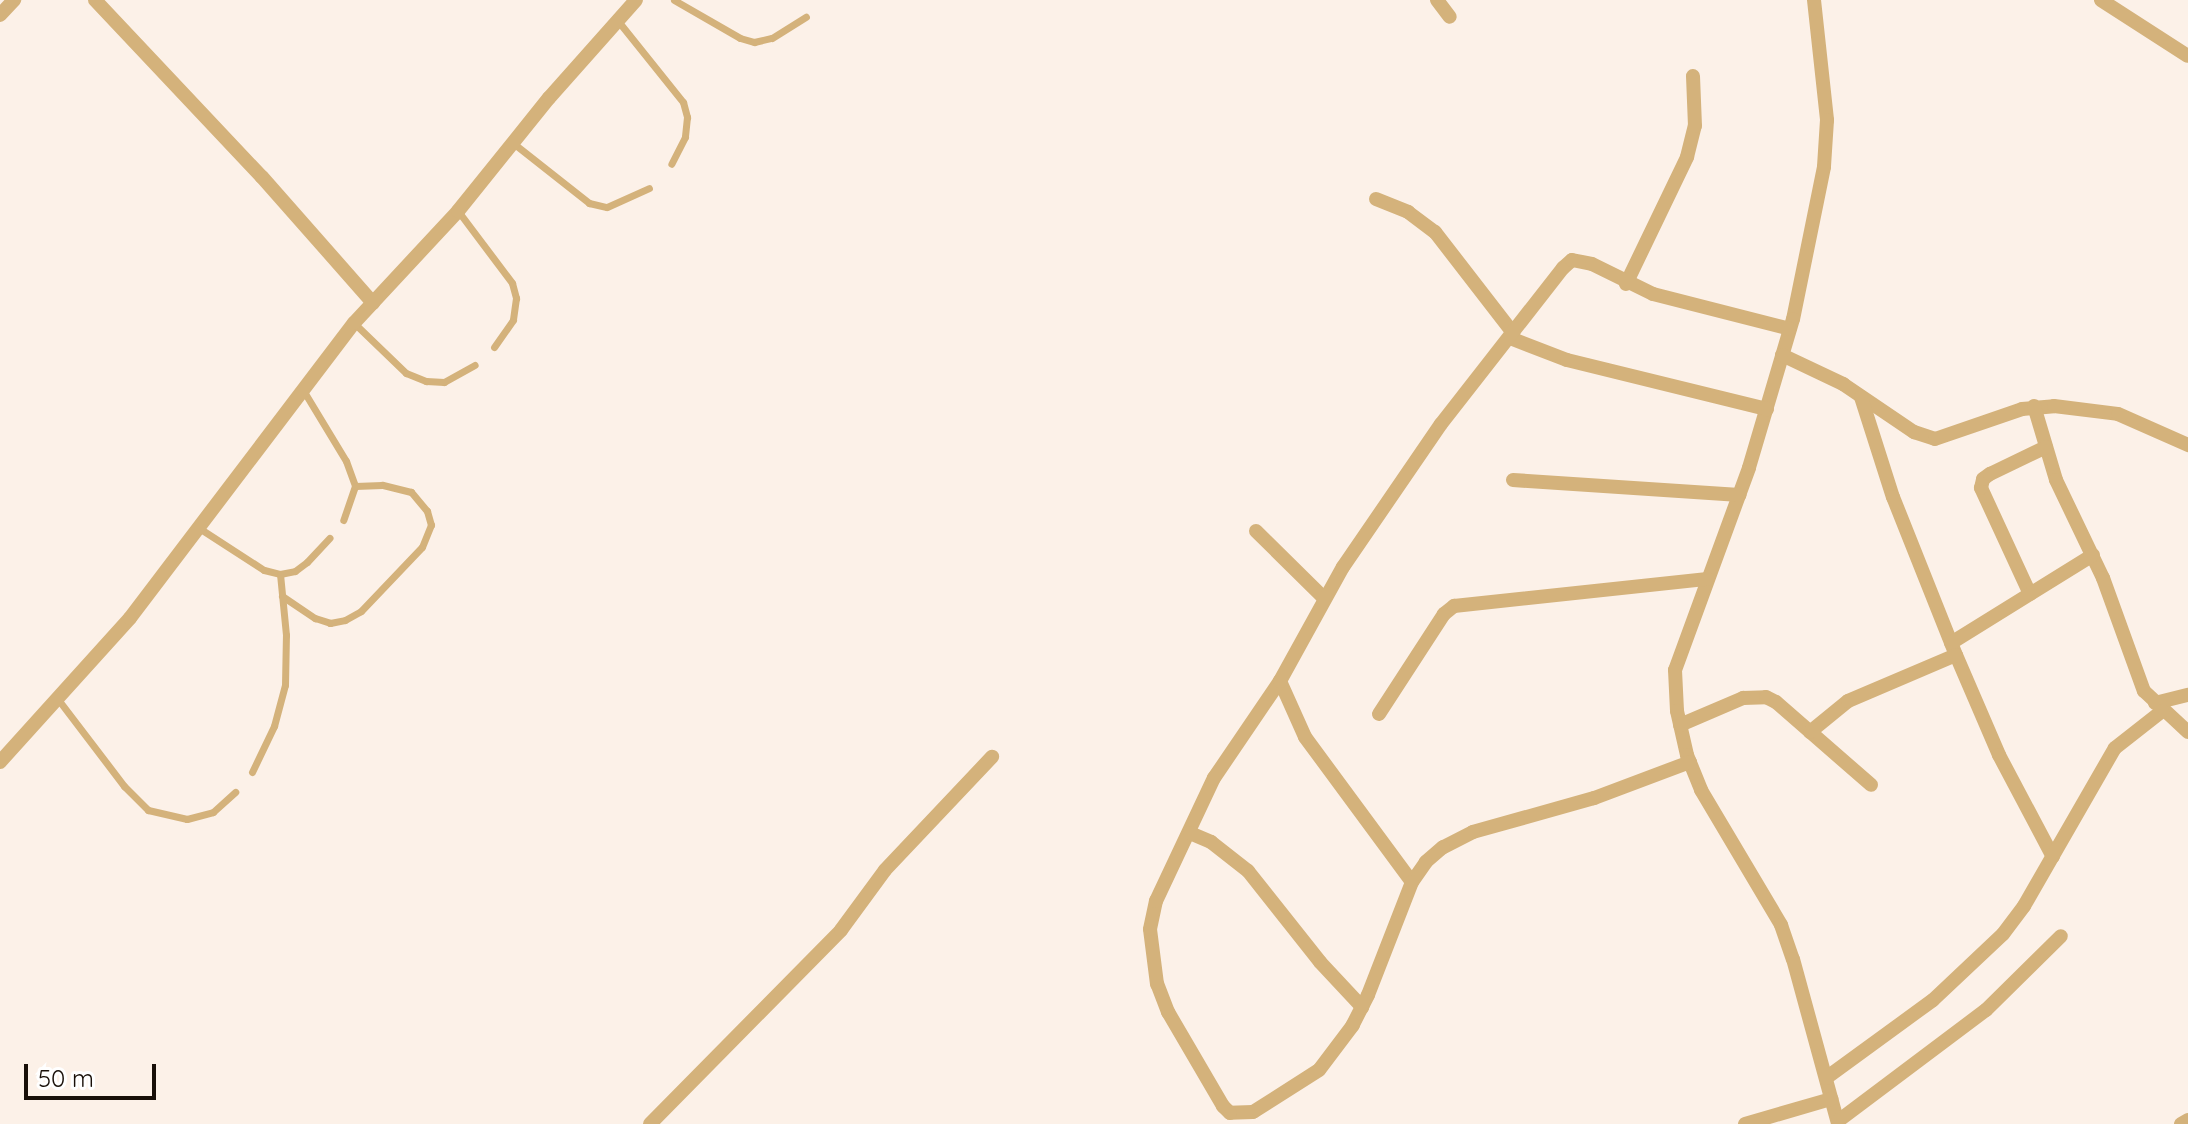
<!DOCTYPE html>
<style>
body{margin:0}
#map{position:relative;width:2188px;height:1124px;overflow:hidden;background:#fcf1e8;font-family:Quicksand,sans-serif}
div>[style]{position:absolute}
.lane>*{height:7px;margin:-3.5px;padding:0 3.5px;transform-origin:3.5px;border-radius:3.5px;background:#d4b27b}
.street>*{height:14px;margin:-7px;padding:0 7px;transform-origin:7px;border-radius:7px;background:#d4b27b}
span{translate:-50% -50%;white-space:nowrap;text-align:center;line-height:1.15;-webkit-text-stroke:6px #fff;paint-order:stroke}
.scale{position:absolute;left:24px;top:1064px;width:132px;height:36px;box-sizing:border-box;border:4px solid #180f08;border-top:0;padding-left:10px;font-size:24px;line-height:28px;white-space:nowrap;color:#180f08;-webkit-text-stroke:6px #fff;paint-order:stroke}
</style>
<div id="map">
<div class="lane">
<div style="left:674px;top:0;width:76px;rotate:29.9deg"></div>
<div style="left:740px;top:38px;width:15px;rotate:16deg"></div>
<div style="left:754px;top:42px;width:18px;rotate:-13deg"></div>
<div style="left:772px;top:38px;width:40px;rotate:-32deg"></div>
<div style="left:618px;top:21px;width:104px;rotate:51.3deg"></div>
<div style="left:683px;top:102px;width:16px;rotate:75deg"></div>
<div style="left:687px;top:117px;width:20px;rotate:96deg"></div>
<div style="left:685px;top:137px;width:30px;rotate:117deg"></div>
<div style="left:513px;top:143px;width:97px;rotate:38.3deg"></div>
<div style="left:589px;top:203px;width:18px;rotate:13deg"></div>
<div style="left:607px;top:207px;width:46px;rotate:-24.3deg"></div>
<div style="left:458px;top:211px;width:90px;rotate:53.1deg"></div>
<div style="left:512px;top:283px;width:16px;rotate:75deg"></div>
<div style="left:516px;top:298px;width:22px;rotate:98deg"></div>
<div style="left:513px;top:320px;width:33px;rotate:125deg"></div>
<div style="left:354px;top:323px;width:72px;rotate:43.9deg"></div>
<div style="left:406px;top:373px;width:22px;rotate:22deg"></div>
<div style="left:426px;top:381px;width:18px;rotate:3deg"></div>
<div style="left:444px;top:382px;width:35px;rotate:-29deg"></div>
<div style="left:303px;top:390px;width:83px;rotate:58.8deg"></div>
<div style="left:346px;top:461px;width:27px;rotate:70deg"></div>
<div style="left:355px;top:486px;width:36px;rotate:109deg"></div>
<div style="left:199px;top:528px;width:77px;rotate:32.9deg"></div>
<div style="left:264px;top:570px;width:16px;rotate:14deg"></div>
<div style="left:280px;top:574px;width:15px;rotate:-11deg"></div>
<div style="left:295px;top:571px;width:15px;rotate:-37deg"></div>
<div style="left:307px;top:562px;width:33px;rotate:-47deg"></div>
<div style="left:282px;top:596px;width:40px;rotate:34deg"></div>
<div style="left:315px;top:618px;width:16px;rotate:18deg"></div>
<div style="left:330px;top:623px;width:15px;rotate:-11deg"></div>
<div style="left:345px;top:620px;width:18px;rotate:-29deg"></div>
<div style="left:361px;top:611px;width:88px;rotate:-46.4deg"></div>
<div style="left:422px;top:547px;width:24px;rotate:-68deg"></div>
<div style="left:431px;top:525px;width:15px;rotate:-106deg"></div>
<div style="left:427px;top:511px;width:25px;rotate:-130deg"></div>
<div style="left:411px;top:492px;width:30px;rotate:-166deg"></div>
<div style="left:382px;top:485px;width:27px;rotate:178deg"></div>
<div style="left:57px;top:698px;width:111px;rotate:52.7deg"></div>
<div style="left:124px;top:786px;width:34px;rotate:45deg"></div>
<div style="left:148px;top:810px;width:40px;rotate:13deg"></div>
<div style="left:187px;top:819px;width:27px;rotate:-15deg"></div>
<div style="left:213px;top:812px;width:30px;rotate:-42deg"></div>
<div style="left:252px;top:772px;width:51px;rotate:-64.4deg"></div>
<div style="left:274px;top:726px;width:42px;rotate:-75deg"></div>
<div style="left:285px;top:685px;width:50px;rotate:-88.9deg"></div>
<div style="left:286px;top:635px;width:61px;rotate:-95.6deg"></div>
</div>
<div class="street">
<div style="left:95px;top:0;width:243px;rotate:46.7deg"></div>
<div style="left:262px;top:177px;width:168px;rotate:48.6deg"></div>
<div style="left:1437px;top:0;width:21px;rotate:53deg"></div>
<div style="left:1814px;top:0;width:121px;rotate:83.8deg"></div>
<div style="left:1827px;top:120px;width:47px;rotate:93.7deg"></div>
<div style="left:1824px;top:167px;width:155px;rotate:101.5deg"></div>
<div style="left:1793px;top:319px;width:155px;rotate:106.5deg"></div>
<div style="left:1749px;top:468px;width:215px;rotate:110.1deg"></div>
<div style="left:1675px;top:670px;width:41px;rotate:87.2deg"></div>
<div style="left:1677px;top:711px;width:45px;rotate:77.2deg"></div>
<div style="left:1687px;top:755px;width:38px;rotate:68deg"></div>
<div style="left:1701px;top:790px;width:157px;rotate:59.3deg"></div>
<div style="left:1781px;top:925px;width:36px;rotate:71deg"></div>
<div style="left:1793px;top:959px;width:171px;rotate:74.7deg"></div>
<div style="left:2101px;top:0;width:103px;rotate:32.8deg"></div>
<div style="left:0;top:15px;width:21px;rotate:-47deg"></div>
<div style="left:1376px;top:199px;width:35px;rotate:22deg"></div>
<div style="left:1408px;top:212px;width:34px;rotate:37deg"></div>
<div style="left:1435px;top:232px;width:128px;rotate:52.3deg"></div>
<div style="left:1626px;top:284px;width:141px;rotate:-64.3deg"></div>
<div style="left:1687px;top:157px;width:32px;rotate:-76deg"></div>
<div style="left:1695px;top:126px;width:50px;rotate:-92.3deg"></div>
<div style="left:1510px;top:338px;width:61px;rotate:21.1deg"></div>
<div style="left:1567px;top:360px;width:206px;rotate:13.8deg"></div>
<div style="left:1782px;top:355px;width:68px;rotate:25.4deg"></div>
<div style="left:1843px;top:384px;width:86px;rotate:34.1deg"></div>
<div style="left:1914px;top:432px;width:22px;rotate:18deg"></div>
<div style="left:1935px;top:439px;width:92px;rotate:-19deg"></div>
<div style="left:2022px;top:409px;width:32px;rotate:-5deg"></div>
<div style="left:2054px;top:406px;width:64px;rotate:7.1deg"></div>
<div style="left:2118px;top:414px;width:77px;rotate:23.9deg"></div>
<div style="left:1861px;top:397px;width:105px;rotate:72.3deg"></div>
<div style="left:1893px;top:497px;width:170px;rotate:68.3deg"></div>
<div style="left:1956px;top:655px;width:109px;rotate:66.7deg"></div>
<div style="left:1999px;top:755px;width:115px;rotate:62.1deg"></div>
<div style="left:2034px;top:406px;width:77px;rotate:73.4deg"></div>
<div style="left:2056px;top:480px;width:109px;rotate:64.4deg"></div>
<div style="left:2103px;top:578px;width:120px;rotate:70.1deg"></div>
<div style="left:2144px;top:691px;width:60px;rotate:43deg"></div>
<div style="left:1513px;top:480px;width:227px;rotate:3.8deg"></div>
<div style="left:1256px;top:531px;width:95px;rotate:44.6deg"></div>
<div style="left:2030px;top:594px;width:117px;rotate:-114.8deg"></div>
<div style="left:1981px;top:488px;width:9px;rotate:-77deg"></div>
<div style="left:1983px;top:479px;width:9px;rotate:-36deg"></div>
<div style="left:1990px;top:474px;width:62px;rotate:-25.7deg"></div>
<div style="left:1951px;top:643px;width:167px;rotate:-31.8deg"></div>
<div style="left:1280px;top:681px;width:61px;rotate:65.9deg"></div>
<div style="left:1305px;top:737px;width:180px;rotate:53.6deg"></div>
<div style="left:2155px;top:703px;width:34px;rotate:-14deg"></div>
<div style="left:1379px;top:714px;width:119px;rotate:-57deg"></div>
<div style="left:1444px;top:614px;width:13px;rotate:-39deg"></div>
<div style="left:1454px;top:606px;width:255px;rotate:-6.1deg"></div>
<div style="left:1680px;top:725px;width:69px;rotate:-23.2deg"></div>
<div style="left:1743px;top:698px;width:23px;rotate:-2deg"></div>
<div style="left:1766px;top:697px;width:11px;rotate:27deg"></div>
<div style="left:1776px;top:702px;width:126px;rotate:41.1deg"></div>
<div style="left:1810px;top:732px;width:49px;rotate:-39.2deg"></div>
<div style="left:1848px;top:701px;width:117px;rotate:-23.1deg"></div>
<div style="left:0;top:762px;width:194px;rotate:-47.9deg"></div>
<div style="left:130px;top:618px;width:370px;rotate:-52.8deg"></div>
<div style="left:354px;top:323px;width:153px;rotate:-47.1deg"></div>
<div style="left:458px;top:211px;width:145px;rotate:-51.2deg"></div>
<div style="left:549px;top:98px;width:131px;rotate:-48.4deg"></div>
<div style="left:1690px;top:762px;width:103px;rotate:159.4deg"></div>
<div style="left:1594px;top:798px;width:126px;rotate:164.3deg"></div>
<div style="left:1473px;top:832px;width:34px;rotate:153deg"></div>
<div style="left:1443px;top:847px;width:23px;rotate:139deg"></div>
<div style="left:1426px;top:862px;width:24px;rotate:125deg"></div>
<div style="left:1412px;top:882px;width:121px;rotate:111.3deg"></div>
<div style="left:1368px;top:995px;width:34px;rotate:117deg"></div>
<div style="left:1353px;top:1025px;width:56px;rotate:127.1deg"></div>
<div style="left:1319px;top:1070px;width:78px;rotate:147.5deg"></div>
<div style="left:1253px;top:1112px;width:23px;rotate:178deg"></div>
<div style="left:1230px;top:1113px;width:10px;rotate:-135deg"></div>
<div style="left:1223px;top:1106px;width:109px;rotate:-120.3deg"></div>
<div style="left:1168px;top:1012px;width:30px;rotate:-111deg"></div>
<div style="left:1157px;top:984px;width:55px;rotate:-97.3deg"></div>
<div style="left:1150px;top:929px;width:29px;rotate:-78deg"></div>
<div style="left:1156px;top:901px;width:136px;rotate:-64.8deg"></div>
<div style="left:1214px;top:778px;width:117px;rotate:-55.8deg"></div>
<div style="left:1280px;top:681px;width:130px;rotate:-61.1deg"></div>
<div style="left:1343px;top:567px;width:173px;rotate:-55.6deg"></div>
<div style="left:1441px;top:424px;width:198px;rotate:-52deg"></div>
<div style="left:1563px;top:268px;width:12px;rotate:-42deg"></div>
<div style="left:1572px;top:260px;width:20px;rotate:11deg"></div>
<div style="left:1592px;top:264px;width:68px;rotate:26.2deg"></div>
<div style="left:1653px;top:294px;width:141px;rotate:14.3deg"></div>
<div style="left:1190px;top:833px;width:23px;rotate:23deg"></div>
<div style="left:1211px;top:842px;width:47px;rotate:38.1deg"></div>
<div style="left:1248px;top:871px;width:116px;rotate:51.6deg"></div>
<div style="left:1320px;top:962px;width:62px;rotate:47deg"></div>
<div style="left:1826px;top:1078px;width:132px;rotate:-36.1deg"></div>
<div style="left:1933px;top:1000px;width:96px;rotate:-43.3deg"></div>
<div style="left:2003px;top:934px;width:35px;rotate:-53deg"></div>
<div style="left:2024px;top:906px;width:182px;rotate:-60.1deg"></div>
<div style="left:2115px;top:748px;width:60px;rotate:-38.2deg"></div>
<div style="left:1838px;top:1121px;width:185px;rotate:-36.9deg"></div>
<div style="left:1986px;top:1010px;width:105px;rotate:-44.6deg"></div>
<div style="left:650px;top:1124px;width:272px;rotate:-45.4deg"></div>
<div style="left:841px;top:930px;width:74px;rotate:-53.7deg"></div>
<div style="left:885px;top:870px;width:156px;rotate:-46.6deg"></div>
<div style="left:1745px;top:1124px;width:90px;rotate:-16.2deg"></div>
<div style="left:2181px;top:1124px;width:8px;rotate:-30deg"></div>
</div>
<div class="scale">50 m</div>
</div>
